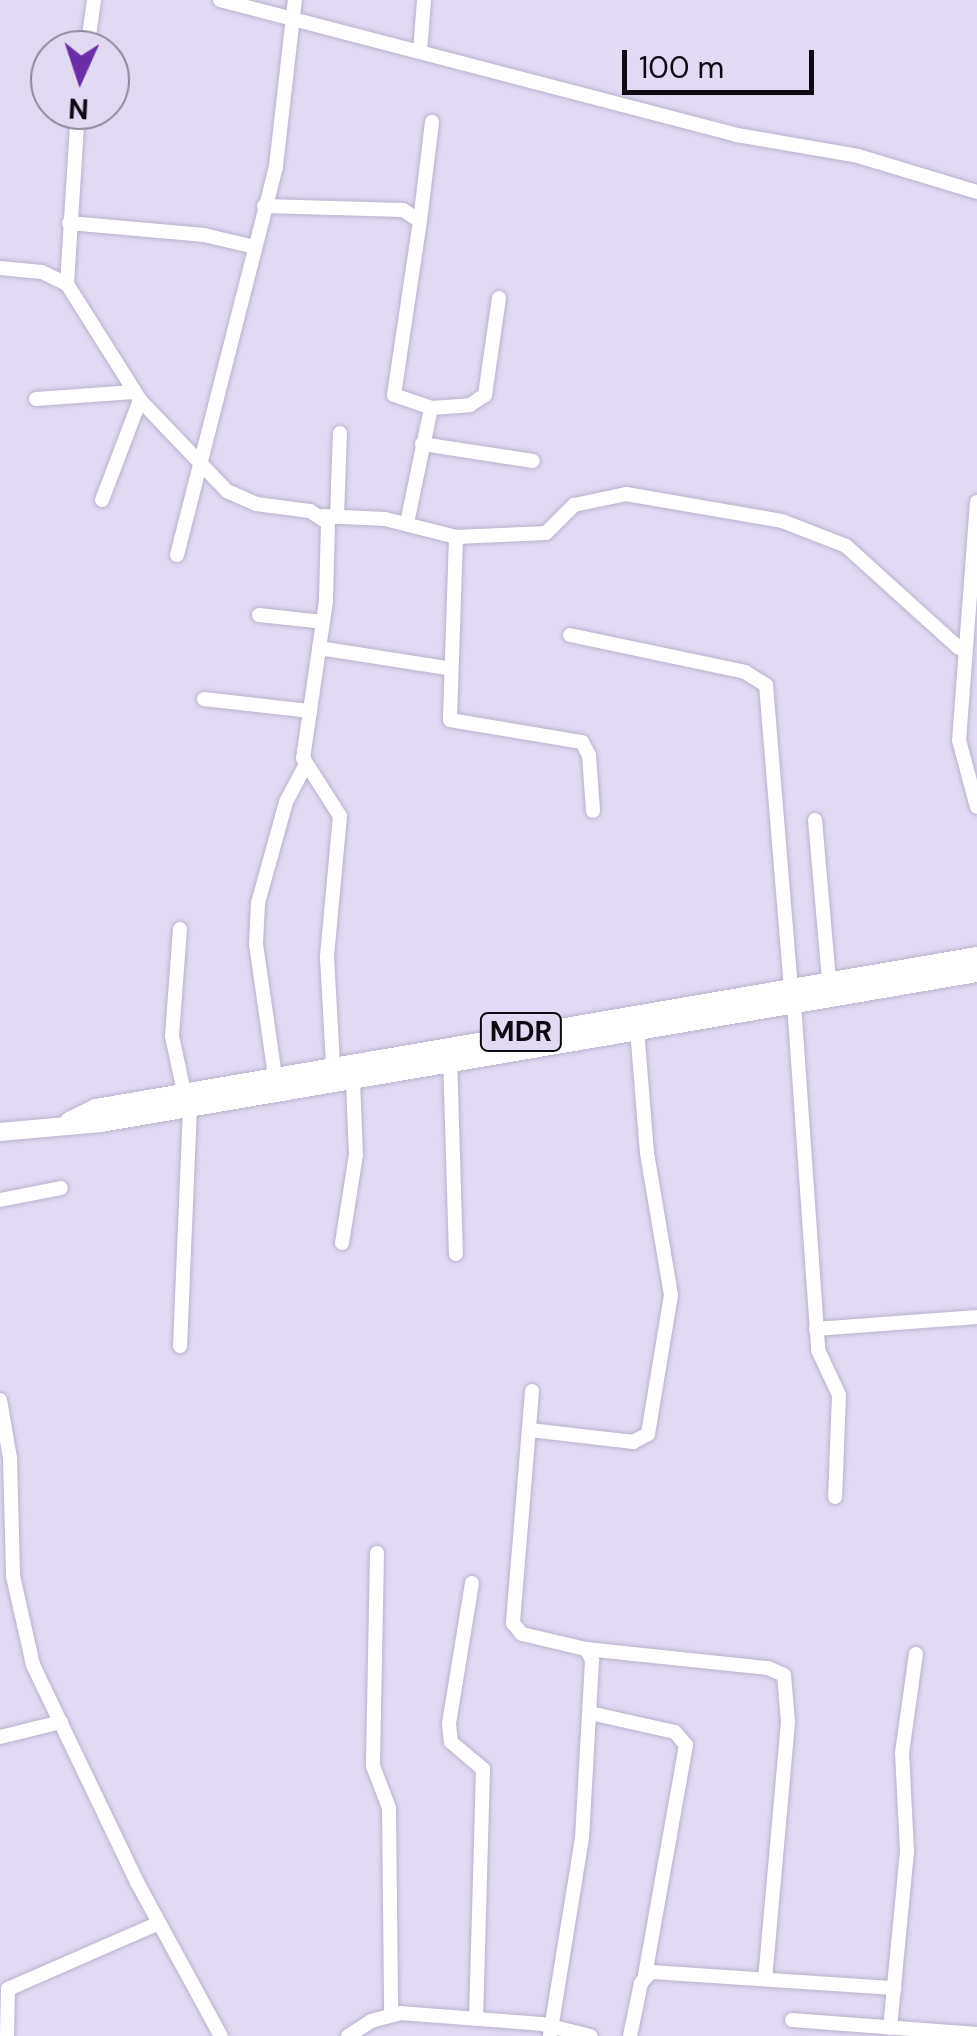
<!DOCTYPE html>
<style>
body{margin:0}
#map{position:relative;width:977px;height:2036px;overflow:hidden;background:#e2daf3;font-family:"DM Sans",sans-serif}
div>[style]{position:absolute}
.roads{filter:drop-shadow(0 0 2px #b9b2ca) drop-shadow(0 0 2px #b9b2ca)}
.minor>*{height:14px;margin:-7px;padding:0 7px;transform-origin:7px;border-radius:7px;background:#fff}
.major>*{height:18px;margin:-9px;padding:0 9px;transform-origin:9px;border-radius:9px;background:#fff}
span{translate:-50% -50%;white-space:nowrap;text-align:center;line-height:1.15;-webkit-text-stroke:8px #e2daf3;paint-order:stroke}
.shield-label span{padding:2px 8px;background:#e2daf3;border:2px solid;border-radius:8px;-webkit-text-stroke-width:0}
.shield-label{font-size:28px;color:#0d0a12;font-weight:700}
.north{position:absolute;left:30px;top:30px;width:100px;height:100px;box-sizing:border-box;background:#e2daf3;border:2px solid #8d8799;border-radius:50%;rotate:183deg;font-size:28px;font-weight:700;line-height:40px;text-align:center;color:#0d0a12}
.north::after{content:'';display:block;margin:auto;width:35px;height:45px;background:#6a2fa6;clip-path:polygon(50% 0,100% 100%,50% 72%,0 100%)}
.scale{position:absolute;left:622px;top:50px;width:192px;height:45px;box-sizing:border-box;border:5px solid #0d0a12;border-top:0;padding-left:12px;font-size:30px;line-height:35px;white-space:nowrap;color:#0d0a12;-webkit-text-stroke:8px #e2daf3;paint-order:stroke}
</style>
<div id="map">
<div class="roads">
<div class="minor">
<div style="left:220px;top:0;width:534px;rotate:14.63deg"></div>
<div style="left:737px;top:135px;width:123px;rotate:9.8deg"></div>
<div style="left:858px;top:156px;width:124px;rotate:16.8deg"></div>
<div style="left:87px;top:50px;width:50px;rotate:-82deg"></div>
<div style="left:420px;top:52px;width:52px;rotate:-85.6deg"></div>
<div style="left:264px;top:206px;width:139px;rotate:1.6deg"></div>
<div style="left:403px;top:210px;width:20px;rotate:33deg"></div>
<div style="left:420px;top:221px;width:176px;rotate:98.5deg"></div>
<div style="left:394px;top:395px;width:39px;rotate:19deg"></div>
<div style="left:420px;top:221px;width:100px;rotate:-83.1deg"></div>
<div style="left:69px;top:223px;width:136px;rotate:5.1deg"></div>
<div style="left:204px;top:235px;width:48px;rotate:13.2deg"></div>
<div style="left:0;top:268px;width:42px;rotate:5.4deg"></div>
<div style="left:42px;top:272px;width:28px;rotate:26deg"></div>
<div style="left:67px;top:284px;width:137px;rotate:57.8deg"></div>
<div style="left:140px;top:400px;width:126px;rotate:46.3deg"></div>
<div style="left:227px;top:491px;width:32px;rotate:24deg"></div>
<div style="left:256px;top:504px;width:54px;rotate:7.4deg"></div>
<div style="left:310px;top:511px;width:22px;rotate:34deg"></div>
<div style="left:328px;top:523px;width:78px;rotate:91.5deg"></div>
<div style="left:326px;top:601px;width:159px;rotate:98.3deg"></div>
<div style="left:303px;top:758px;width:69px;rotate:57.5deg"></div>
<div style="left:340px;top:816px;width:142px;rotate:95.3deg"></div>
<div style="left:327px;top:957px;width:108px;rotate:86.8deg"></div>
<div style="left:67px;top:284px;width:174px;rotate:-86.4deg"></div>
<div style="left:36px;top:399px;width:98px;rotate:-4.1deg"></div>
<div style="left:422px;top:444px;width:112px;rotate:8.7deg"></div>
<div style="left:102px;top:500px;width:107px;rotate:-69.2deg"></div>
<div style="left:977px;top:502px;width:239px;rotate:94.3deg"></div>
<div style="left:959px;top:740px;width:69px;rotate:75deg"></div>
<div style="left:323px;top:516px;width:62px;rotate:2.8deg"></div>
<div style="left:385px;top:519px;width:73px;rotate:14.2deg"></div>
<div style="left:456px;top:537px;width:183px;rotate:91.9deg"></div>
<div style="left:450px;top:720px;width:134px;rotate:9.5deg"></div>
<div style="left:582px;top:742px;width:15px;rotate:62deg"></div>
<div style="left:589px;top:755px;width:56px;rotate:85.9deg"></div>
<div style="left:337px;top:517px;width:84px;rotate:-88deg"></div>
<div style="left:407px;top:523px;width:117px;rotate:-78.2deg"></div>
<div style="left:431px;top:408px;width:39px;rotate:-4deg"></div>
<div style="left:470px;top:405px;width:18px;rotate:-34deg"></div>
<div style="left:485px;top:395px;width:98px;rotate:-81.8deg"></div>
<div style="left:456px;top:537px;width:90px;rotate:-2.5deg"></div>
<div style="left:546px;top:533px;width:40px;rotate:-45deg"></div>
<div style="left:574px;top:505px;width:53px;rotate:-11.9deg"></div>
<div style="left:626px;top:494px;width:158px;rotate:9.8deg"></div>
<div style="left:782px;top:521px;width:69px;rotate:21.3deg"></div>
<div style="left:846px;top:546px;width:152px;rotate:42.1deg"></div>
<div style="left:177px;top:555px;width:401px;rotate:-75.7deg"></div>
<div style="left:276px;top:166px;width:167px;rotate:-83.5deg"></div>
<div style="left:259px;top:615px;width:64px;rotate:6.2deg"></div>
<div style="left:570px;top:635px;width:179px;rotate:11.9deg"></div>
<div style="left:745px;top:672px;width:25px;rotate:32deg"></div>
<div style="left:766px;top:685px;width:302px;rotate:85.3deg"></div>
<div style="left:319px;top:648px;width:130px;rotate:8.9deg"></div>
<div style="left:204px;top:699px;width:107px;rotate:6.5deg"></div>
<div style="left:815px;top:820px;width:162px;rotate:85deg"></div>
<div style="left:180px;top:929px;width:107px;rotate:94.3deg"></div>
<div style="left:172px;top:1036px;width:57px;rotate:77.9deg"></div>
<div style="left:794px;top:1003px;width:348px;rotate:86deg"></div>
<div style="left:818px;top:1350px;width:50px;rotate:65deg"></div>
<div style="left:839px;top:1395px;width:102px;rotate:92.2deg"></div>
<div style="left:450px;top:1055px;width:199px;rotate:88.3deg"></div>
<div style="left:275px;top:1076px;width:133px;rotate:-98.2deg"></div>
<div style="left:256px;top:944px;width:41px;rotate:-87.2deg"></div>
<div style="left:258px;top:903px;width:105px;rotate:-74.5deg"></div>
<div style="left:286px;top:802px;width:41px;rotate:-62.2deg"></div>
<div style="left:0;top:1200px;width:62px;rotate:-11.1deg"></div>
<div style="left:342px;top:1243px;width:89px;rotate:-81deg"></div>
<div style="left:356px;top:1155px;width:76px;rotate:-92.3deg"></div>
<div style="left:816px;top:1329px;width:161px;rotate:-4.3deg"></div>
<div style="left:180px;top:1346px;width:238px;rotate:-87.6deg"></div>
<div style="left:532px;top:1391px;width:233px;rotate:94.7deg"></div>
<div style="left:513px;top:1623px;width:14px;rotate:51deg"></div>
<div style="left:522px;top:1634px;width:66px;rotate:13.2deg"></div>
<div style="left:586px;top:1649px;width:13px;rotate:61deg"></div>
<div style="left:592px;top:1660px;width:178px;rotate:93.2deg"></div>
<div style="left:582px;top:1838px;width:201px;rotate:99.2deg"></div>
<div style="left:0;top:1400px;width:59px;rotate:80.2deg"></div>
<div style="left:10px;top:1458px;width:118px;rotate:88.5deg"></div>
<div style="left:13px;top:1576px;width:91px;rotate:77.3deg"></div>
<div style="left:33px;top:1665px;width:243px;rotate:64.4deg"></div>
<div style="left:138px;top:1884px;width:173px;rotate:61.4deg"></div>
<div style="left:530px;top:1430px;width:104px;rotate:6.6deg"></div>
<div style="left:633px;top:1442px;width:17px;rotate:-28deg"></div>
<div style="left:648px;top:1434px;width:141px;rotate:-80.6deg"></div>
<div style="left:671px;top:1295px;width:144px;rotate:-99.6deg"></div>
<div style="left:647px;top:1153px;width:124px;rotate:-94.6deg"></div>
<div style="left:377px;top:1553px;width:213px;rotate:91.1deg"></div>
<div style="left:373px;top:1766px;width:45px;rotate:69.1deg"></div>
<div style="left:389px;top:1808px;width:206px;rotate:89.4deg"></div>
<div style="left:472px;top:1583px;width:143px;rotate:99.3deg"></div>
<div style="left:449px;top:1724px;width:18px;rotate:84deg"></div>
<div style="left:451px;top:1742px;width:42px;rotate:40.2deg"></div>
<div style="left:483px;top:1769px;width:250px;rotate:91.6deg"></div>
<div style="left:586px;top:1649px;width:183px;rotate:6deg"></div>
<div style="left:768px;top:1668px;width:17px;rotate:24deg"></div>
<div style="left:784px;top:1675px;width:47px;rotate:85.1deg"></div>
<div style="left:788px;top:1722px;width:258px;rotate:95.1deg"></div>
<div style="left:590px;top:1713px;width:87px;rotate:12.6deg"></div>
<div style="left:675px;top:1732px;width:17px;rotate:50deg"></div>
<div style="left:686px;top:1745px;width:235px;rotate:100.1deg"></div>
<div style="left:0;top:1737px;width:63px;rotate:-13.8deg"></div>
<div style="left:792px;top:2020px;width:186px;rotate:4.3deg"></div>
<div style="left:890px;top:2028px;width:178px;rotate:-84.5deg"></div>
<div style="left:907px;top:1851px;width:98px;rotate:-92.9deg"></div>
<div style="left:902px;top:1753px;width:100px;rotate:-82deg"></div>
<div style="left:7px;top:2036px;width:47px;rotate:-88.8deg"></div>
<div style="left:8px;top:1989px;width:165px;rotate:-23.6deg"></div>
<div style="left:348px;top:2036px;width:27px;rotate:-33deg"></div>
<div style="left:371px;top:2021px;width:30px;rotate:-15deg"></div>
<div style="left:400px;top:2013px;width:142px;rotate:4.4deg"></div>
<div style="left:542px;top:2024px;width:50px;rotate:13.8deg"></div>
<div style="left:630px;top:2036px;width:54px;rotate:-78.3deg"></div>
<div style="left:641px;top:1983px;width:15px;rotate:-48deg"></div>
<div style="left:651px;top:1972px;width:244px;rotate:3.8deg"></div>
</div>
<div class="major">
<div style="left:69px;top:1121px;width:30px;rotate:-26deg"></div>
<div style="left:96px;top:1108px;width:894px;rotate:-9.79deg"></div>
<div style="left:0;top:1132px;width:101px;rotate:-5.1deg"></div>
<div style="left:101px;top:1123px;width:889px;rotate:-9.72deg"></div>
</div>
</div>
<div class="shield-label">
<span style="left:521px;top:1032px">MDR</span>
</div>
<div class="north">N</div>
<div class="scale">100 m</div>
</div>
